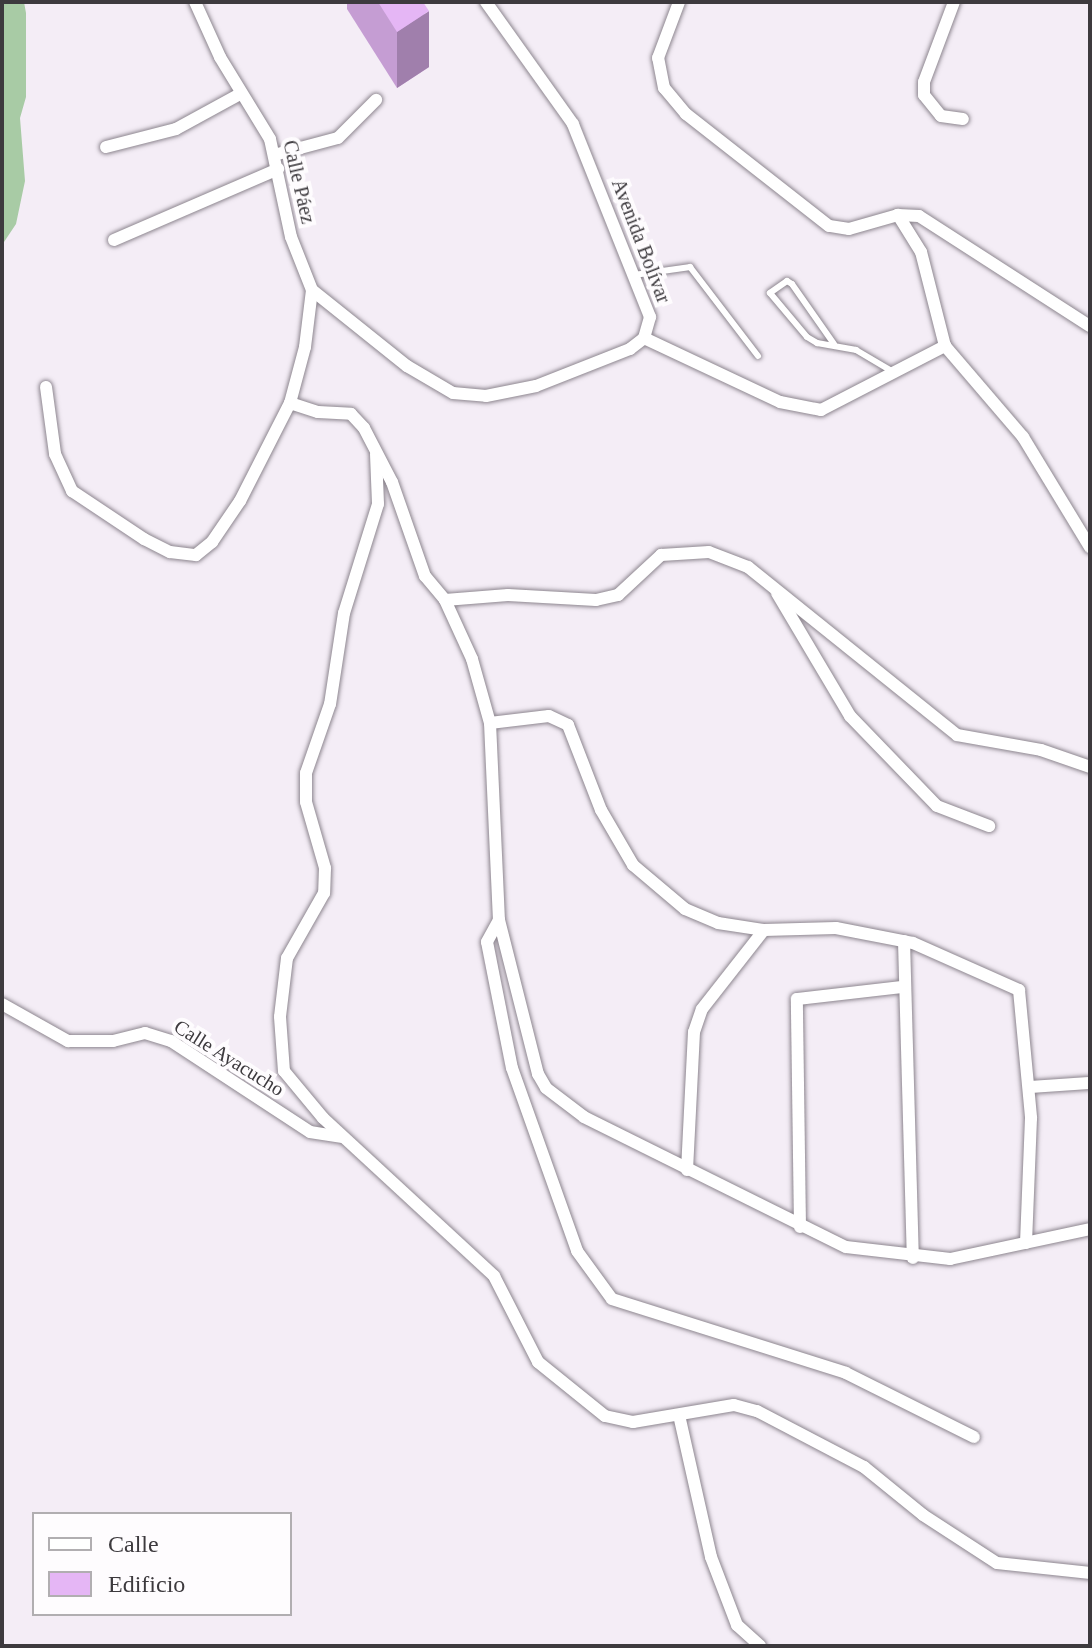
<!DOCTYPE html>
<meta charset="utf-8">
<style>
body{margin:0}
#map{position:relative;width:1092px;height:1648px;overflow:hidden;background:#f4edf6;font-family:"Times New Roman",serif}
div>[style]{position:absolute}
.green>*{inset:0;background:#a8cba5}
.roads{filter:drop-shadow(0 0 2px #8d868f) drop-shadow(0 0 2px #8d868f)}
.lane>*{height:6px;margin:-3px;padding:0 3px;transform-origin:3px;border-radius:3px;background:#fff}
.street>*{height:12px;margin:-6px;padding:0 6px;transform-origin:6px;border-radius:6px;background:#fff}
.wall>*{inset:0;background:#c59dd3}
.shaded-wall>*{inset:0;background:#a07fac}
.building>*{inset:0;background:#e5b6f5}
span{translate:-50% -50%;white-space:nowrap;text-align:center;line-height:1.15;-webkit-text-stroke:8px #fefcfe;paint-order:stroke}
.street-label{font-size:20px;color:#3d3a3e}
.frame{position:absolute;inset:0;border:4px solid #3d3a3e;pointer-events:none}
.legend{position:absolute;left:32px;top:1512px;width:260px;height:104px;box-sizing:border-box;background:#fefcfe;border:2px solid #b1aeb1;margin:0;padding:10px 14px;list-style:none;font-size:24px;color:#3d3a3e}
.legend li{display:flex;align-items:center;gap:16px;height:40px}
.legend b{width:40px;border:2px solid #b1aeb1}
</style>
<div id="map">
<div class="green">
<div style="clip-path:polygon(2px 2px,24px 2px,26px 13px,26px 97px,20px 118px,25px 181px,16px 224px,2px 245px)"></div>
</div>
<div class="roads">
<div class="lane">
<div style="left:634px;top:275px;width:57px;rotate:-8.1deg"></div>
<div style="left:690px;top:267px;width:112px;rotate:52.6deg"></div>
<div style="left:834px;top:344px;width:73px;rotate:-125deg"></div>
<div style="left:792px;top:284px;width:6px;rotate:-149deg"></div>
<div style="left:787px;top:281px;width:21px;rotate:145deg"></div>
<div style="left:770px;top:293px;width:57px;rotate:49.9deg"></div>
<div style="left:807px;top:337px;width:12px;rotate:31deg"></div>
<div style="left:817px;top:343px;width:40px;rotate:10deg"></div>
<div style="left:856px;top:350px;width:45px;rotate:30.5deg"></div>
</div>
<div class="street">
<div style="left:954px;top:2px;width:85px;rotate:110.6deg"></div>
<div style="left:924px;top:82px;width:13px;rotate:90deg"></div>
<div style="left:924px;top:95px;width:27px;rotate:51deg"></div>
<div style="left:941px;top:116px;width:22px;rotate:8deg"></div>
<div style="left:106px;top:147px;width:72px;rotate:-14.4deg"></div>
<div style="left:176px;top:129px;width:73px;rotate:-28.7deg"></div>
<div style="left:274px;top:155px;width:66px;rotate:-14.9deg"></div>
<div style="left:338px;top:138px;width:54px;rotate:-45deg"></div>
<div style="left:898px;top:215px;width:21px;rotate:3deg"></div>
<div style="left:919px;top:216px;width:203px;rotate:32.8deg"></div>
<div style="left:114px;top:240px;width:179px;rotate:-23.4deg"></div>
<div style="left:312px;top:290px;width:122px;rotate:38.7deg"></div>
<div style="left:407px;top:366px;width:53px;rotate:30.4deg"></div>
<div style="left:453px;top:393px;width:33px;rotate:5deg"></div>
<div style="left:486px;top:396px;width:51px;rotate:-11.3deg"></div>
<div style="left:536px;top:386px;width:101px;rotate:-21.5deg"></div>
<div style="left:630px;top:349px;width:18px;rotate:-38deg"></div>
<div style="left:644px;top:338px;width:22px;rotate:-74deg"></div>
<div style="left:650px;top:317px;width:208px;rotate:-111.8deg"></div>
<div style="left:573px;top:124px;width:150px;rotate:-125.5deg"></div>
<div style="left:644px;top:338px;width:150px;rotate:25.2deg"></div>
<div style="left:780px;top:402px;width:42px;rotate:11deg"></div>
<div style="left:821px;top:410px;width:140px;rotate:-27.3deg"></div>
<div style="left:945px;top:346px;width:97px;rotate:-104.3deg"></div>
<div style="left:921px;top:252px;width:44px;rotate:-121.9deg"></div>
<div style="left:898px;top:215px;width:51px;rotate:164.1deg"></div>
<div style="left:849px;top:229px;width:20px;rotate:-171deg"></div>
<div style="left:829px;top:226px;width:182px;rotate:-141.9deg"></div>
<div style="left:686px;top:114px;width:34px;rotate:-130deg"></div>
<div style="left:664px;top:88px;width:31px;rotate:-101deg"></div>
<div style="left:658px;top:58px;width:60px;rotate:-69.4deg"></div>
<div style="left:945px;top:346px;width:120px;rotate:49.4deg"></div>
<div style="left:1023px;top:437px;width:129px;rotate:58.7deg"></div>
<div style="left:46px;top:387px;width:68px;rotate:82.3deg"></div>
<div style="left:55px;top:454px;width:41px;rotate:65.3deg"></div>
<div style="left:72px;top:491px;width:87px;rotate:33.7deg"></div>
<div style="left:144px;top:539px;width:29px;rotate:27deg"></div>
<div style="left:170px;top:552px;width:26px;rotate:7deg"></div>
<div style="left:196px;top:555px;width:21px;rotate:-39deg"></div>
<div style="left:212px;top:542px;width:50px;rotate:-55.7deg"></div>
<div style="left:240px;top:501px;width:110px;rotate:-63deg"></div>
<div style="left:290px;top:403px;width:58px;rotate:-75deg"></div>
<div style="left:305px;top:347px;width:57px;rotate:-83deg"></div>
<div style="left:312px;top:290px;width:57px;rotate:-111.6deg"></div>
<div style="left:291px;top:237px;width:100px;rotate:-102.1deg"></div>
<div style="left:270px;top:139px;width:96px;rotate:-121.4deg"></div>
<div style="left:220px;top:57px;width:60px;rotate:-114.4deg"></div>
<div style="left:290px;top:403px;width:29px;rotate:18deg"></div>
<div style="left:318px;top:412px;width:33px;rotate:3deg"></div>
<div style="left:351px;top:414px;width:19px;rotate:47deg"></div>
<div style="left:364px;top:428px;width:61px;rotate:62.6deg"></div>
<div style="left:392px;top:482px;width:100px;rotate:70.7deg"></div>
<div style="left:425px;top:576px;width:31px;rotate:50deg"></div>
<div style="left:445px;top:600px;width:65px;rotate:65.4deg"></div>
<div style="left:472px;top:659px;width:66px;rotate:74.3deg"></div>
<div style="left:490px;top:723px;width:197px;rotate:87.4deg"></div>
<div style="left:499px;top:920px;width:159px;rotate:75.8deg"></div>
<div style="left:538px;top:1074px;width:16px;rotate:60deg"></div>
<div style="left:546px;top:1088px;width:48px;rotate:37.3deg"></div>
<div style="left:584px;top:1117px;width:292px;rotate:26.4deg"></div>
<div style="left:846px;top:1247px;width:105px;rotate:6.6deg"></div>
<div style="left:950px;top:1259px;width:143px;rotate:-12.1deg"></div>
<div style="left:376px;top:454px;width:50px;rotate:87.7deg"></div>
<div style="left:378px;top:504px;width:114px;rotate:107.3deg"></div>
<div style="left:344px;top:613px;width:92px;rotate:98.7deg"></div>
<div style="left:330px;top:704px;width:73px;rotate:109.2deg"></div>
<div style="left:306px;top:773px;width:29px;rotate:90deg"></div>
<div style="left:306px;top:802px;width:69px;rotate:73.9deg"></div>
<div style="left:325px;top:868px;width:25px;rotate:92deg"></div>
<div style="left:324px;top:893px;width:75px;rotate:119.6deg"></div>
<div style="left:287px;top:958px;width:59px;rotate:96.8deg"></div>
<div style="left:280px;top:1017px;width:54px;rotate:85.8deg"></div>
<div style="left:284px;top:1071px;width:61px;rotate:50.3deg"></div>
<div style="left:323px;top:1118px;width:233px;rotate:42.7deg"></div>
<div style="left:494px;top:1276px;width:97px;rotate:62.9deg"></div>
<div style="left:538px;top:1362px;width:86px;rotate:38.9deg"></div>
<div style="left:605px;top:1416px;width:29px;rotate:12deg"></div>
<div style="left:633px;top:1422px;width:102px;rotate:-9.6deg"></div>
<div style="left:734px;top:1405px;width:24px;rotate:15deg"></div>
<div style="left:757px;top:1411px;width:121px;rotate:27.6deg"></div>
<div style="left:864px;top:1467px;width:76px;rotate:39.1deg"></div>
<div style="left:923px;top:1515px;width:88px;rotate:33deg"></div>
<div style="left:997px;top:1563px;width:94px;rotate:6.1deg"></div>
<div style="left:777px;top:593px;width:143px;rotate:59.3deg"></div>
<div style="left:850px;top:716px;width:125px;rotate:46deg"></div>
<div style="left:937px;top:806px;width:56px;rotate:21deg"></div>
<div style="left:445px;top:600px;width:63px;rotate:-4.5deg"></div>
<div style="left:508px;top:595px;width:88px;rotate:3.3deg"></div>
<div style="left:596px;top:600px;width:23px;rotate:-13deg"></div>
<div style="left:618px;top:595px;width:59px;rotate:-42.9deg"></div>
<div style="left:661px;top:555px;width:48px;rotate:-3.6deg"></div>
<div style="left:709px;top:552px;width:42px;rotate:21deg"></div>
<div style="left:748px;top:567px;width:268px;rotate:38.8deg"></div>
<div style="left:957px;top:735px;width:85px;rotate:10.1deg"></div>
<div style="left:1041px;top:750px;width:52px;rotate:19.1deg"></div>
<div style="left:490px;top:723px;width:59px;rotate:-6.8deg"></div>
<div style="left:549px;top:716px;width:21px;rotate:25deg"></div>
<div style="left:568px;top:725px;width:91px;rotate:68.8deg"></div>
<div style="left:601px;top:810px;width:64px;rotate:59.8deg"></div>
<div style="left:633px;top:865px;width:68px;rotate:40.2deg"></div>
<div style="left:685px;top:909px;width:36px;rotate:23deg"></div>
<div style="left:718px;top:923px;width:47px;rotate:8.7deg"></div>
<div style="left:764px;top:930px;width:72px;rotate:-1.6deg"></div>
<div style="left:836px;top:928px;width:78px;rotate:11deg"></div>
<div style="left:913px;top:943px;width:116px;rotate:23.9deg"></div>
<div style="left:1019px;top:990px;width:129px;rotate:84.6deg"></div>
<div style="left:1031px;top:1118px;width:125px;rotate:92.3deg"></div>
<div style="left:499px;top:920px;width:25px;rotate:119deg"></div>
<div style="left:487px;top:942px;width:128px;rotate:78.8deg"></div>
<div style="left:512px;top:1068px;width:194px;rotate:70.4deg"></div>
<div style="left:577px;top:1251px;width:59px;rotate:53.9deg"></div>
<div style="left:612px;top:1299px;width:245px;rotate:17.5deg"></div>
<div style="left:846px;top:1373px;width:143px;rotate:26.6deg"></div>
<div style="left:904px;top:941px;width:317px;rotate:88.4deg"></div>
<div style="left:2px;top:1004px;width:76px;rotate:29.3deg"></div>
<div style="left:68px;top:1041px;width:45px"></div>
<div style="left:113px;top:1041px;width:33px;rotate:-14deg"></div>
<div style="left:145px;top:1033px;width:27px;rotate:17deg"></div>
<div style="left:171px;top:1041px;width:166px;rotate:33.2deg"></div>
<div style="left:310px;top:1132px;width:33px;rotate:9deg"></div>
<div style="left:1029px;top:1087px;width:61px;rotate:-3.8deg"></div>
<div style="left:687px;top:1170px;width:138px;rotate:-87.1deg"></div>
<div style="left:694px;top:1032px;width:24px;rotate:-71deg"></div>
<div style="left:702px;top:1009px;width:100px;rotate:-51.9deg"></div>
<div style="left:800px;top:1227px;width:228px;rotate:-90.8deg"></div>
<div style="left:797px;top:999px;width:106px;rotate:-6.5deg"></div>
<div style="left:679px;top:1415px;width:146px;rotate:77.3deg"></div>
<div style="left:711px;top:1557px;width:73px;rotate:69.1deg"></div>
<div style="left:737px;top:1625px;width:31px;rotate:42deg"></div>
</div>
</div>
<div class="wall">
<div style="clip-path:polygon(347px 2px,423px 2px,429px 67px,397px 88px,347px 9px)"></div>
</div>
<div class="shaded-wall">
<div style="clip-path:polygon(429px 11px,429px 67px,397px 88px,397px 32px)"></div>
</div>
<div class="building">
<div style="clip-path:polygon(378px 2px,423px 2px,429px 11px,397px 32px)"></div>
</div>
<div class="street-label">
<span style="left:299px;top:182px;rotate:77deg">Calle Páez</span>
<span style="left:641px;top:241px;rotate:69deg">Avenida Bolívar</span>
<span style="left:229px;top:1058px;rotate:32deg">Calle Ayacucho</span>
</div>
<div class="frame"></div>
<ul class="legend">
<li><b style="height:10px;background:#fff"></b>Calle</li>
<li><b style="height:22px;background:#e5b6f5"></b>Edificio</li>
</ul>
</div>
